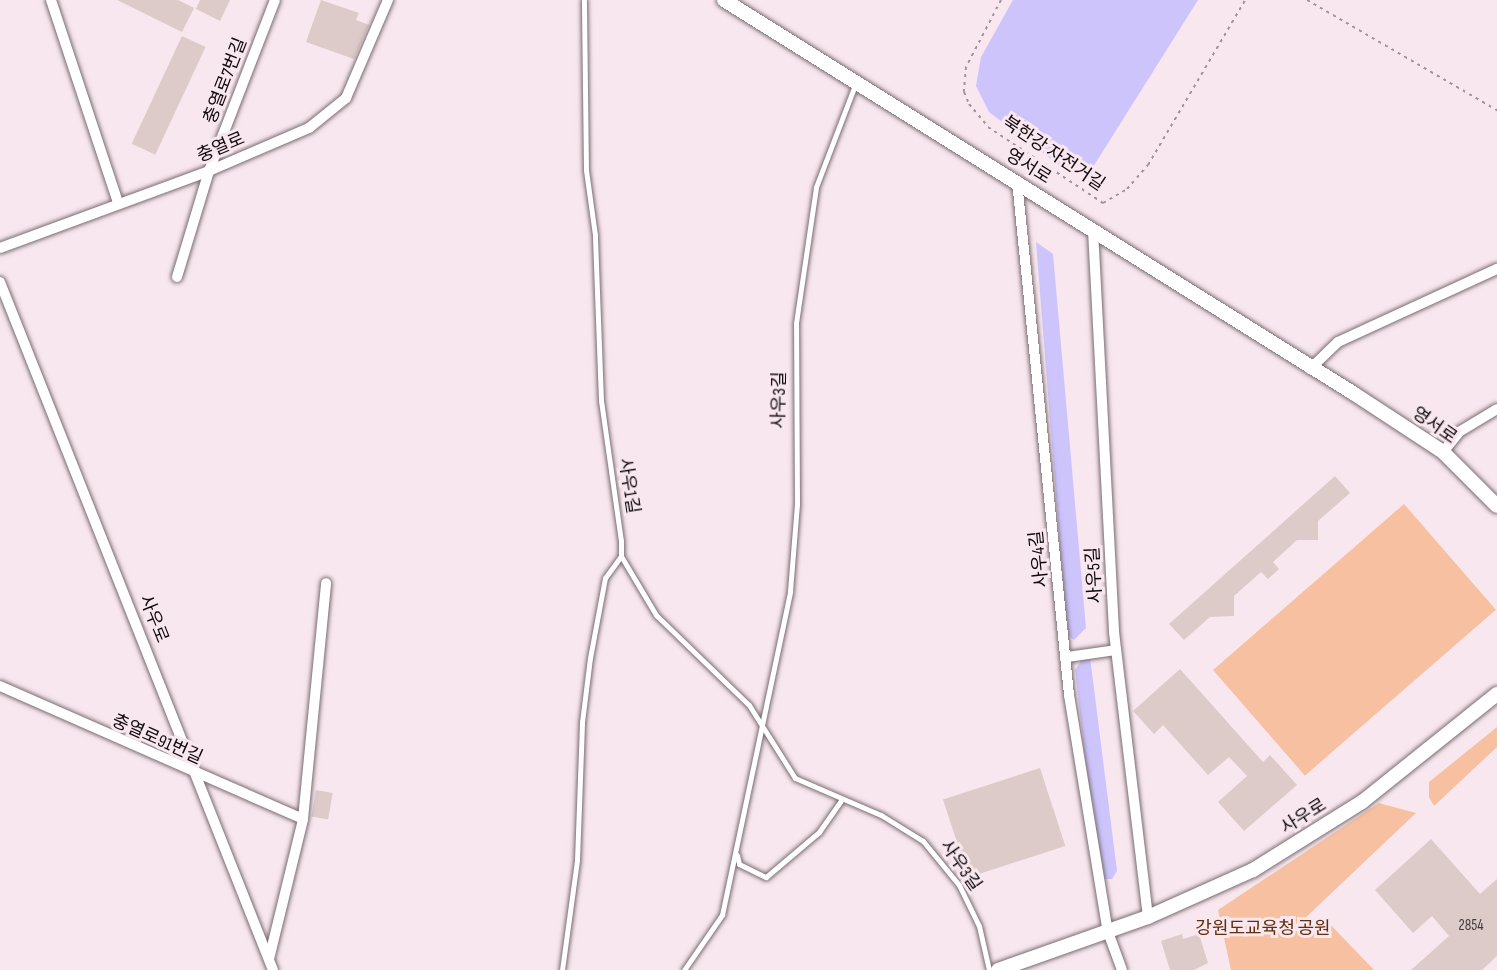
<!DOCTYPE html>
<meta charset="utf-8">
<style>
body{margin:0}
#map{position:relative;width:1497px;height:970px;overflow:hidden;background:#f8e7ee;font-family:"Sofia Sans Condensed","Noto Sans KR",sans-serif}
div>[style]{position:absolute}
.green>*{inset:0;background:#f7c0a1;transform-origin:0 0}
.water>*{inset:0;background:#cdc4fc}
.building>*{inset:0;background:#ddcbca;transform-origin:0 0}
.path>*{height:2px;margin-top:-1px;transform-origin:0;background:repeating-linear-gradient(90deg,#a09499 0 3px,transparent 0 7.5px)}
.roads{filter:drop-shadow(0 0 2px #7a6c71) drop-shadow(0 0 2px #7a6c71)}
.service>*{height:5px;margin:-2.5px;padding:0 2.5px;transform-origin:2.5px;border-radius:2.5px;background:#fff}
.minor>*{height:10px;margin:-5px;padding:0 5px;transform-origin:5px;border-radius:5px;background:#fff}
.tertiary>*{height:14px;margin:-7px;padding:0 7px;transform-origin:7px;border-radius:7px;background:#fff}
span{translate:-50% -50%;white-space:nowrap;text-align:center;line-height:1.15;-webkit-text-stroke:6px #f8e7ee;paint-order:stroke}
.number-label{font-size:15px;color:#423a3c}
.number-label span{-webkit-text-stroke-width:0}
.street-label{font-size:18px;color:#0f0a0c}
.park-label{font-size:18px;color:#612f0c}
</style>
<div id="map">
<div class="green">
<div style="left:1404px;top:504px;width:140px;height:253px;rotate:49deg"></div>
<div style="clip-path:polygon(1497px 727px,1497px 747px,1434px 806px,1429px 797px,1429px 782px)"></div>
<div style="clip-path:polygon(1379px 803px,1416px 813px,1303px 920px,1312px 932px,1325px 919px,1374px 970px,1231px 970px,1218px 910px)"></div>
</div>
<div class="water">
<div style="clip-path:polygon(1013px 0,1198px 0,1093px 167px,1059px 165px,989px 112px,976px 86px,981px 57px)"></div>
<div style="clip-path:polygon(1036px 242px,1053px 254px,1086px 628px,1074px 640px,1067px 635px)"></div>
<div style="clip-path:polygon(1090px 657px,1117px 871px,1112px 879px,1099px 879px,1075px 670px,1083px 658px)"></div>
</div>
<div class="building">
<div style="clip-path:polygon(117px 0,178px 0,194px 8px,182px 32px)"></div>
<div style="clip-path:polygon(200px 0,230px 0,220px 21px,196px 9px)"></div>
<div style="clip-path:polygon(321px 0,359px 13px,356px 20px,369px 25px,354px 59px,306px 42px)"></div>
<div style="left:182px;top:36px;width:26px;height:119px;rotate:25deg"></div>
<div style="clip-path:polygon(1335px 476px,1350px 493px,1318px 521px,1318px 540px,1297px 540px,1273px 562px,1279px 569px,1268px 579px,1261px 572px,1234px 596px,1234px 616px,1210px 617px,1184px 640px,1169px 624px)"></div>
<div style="clip-path:polygon(1180px 669px,1263px 762px,1270px 755px,1297px 785px,1244px 831px,1218px 802px,1247px 776px,1229px 757px,1208px 775px,1163px 725px,1154px 734px,1133px 711px)"></div>
<div style="left:1040px;top:768px;width:82px;height:102px;rotate:72deg"></div>
<div style="left:316px;top:790px;width:17px;height:27px;rotate:10deg"></div>
<div style="clip-path:polygon(1431px 839px,1480px 894px,1497px 879px,1497px 956px,1482px 970px,1411px 970px,1449px 936px,1432px 916px,1413px 933px,1375px 890px)"></div>
<div style="clip-path:polygon(1182px 934px,1183px 939px,1199px 934px,1208px 963px,1194px 970px,1170px 970px,1161px 941px)"></div>
</div>
<div class="path">
<div style="left:1001px;top:0;width:76px;rotate:117.6deg"></div>
<div style="left:966px;top:67px;width:25px;rotate:95deg"></div>
<div style="left:964px;top:92px;width:13px;rotate:67deg"></div>
<div style="left:969px;top:104px;width:30px;rotate:50deg"></div>
<div style="left:988px;top:127px;width:138px;rotate:33.5deg"></div>
<div style="left:1103px;top:203px;width:28px;rotate:-30deg"></div>
<div style="left:1127px;top:189px;width:32px;rotate:-49deg"></div>
<div style="left:1148px;top:165px;width:191px;rotate:-59.5deg"></div>
<div style="left:1307px;top:0;width:220px;rotate:30.1deg"></div>
</div>
<div class="roads">
<div class="service">
<div style="left:621px;top:556px;width:69px;rotate:59.3deg"></div>
<div style="left:656px;top:615px;width:129px;rotate:44.1deg"></div>
<div style="left:749px;top:705px;width:86px;rotate:57.8deg"></div>
<div style="left:795px;top:778px;width:94px;rotate:23.3deg"></div>
<div style="left:881px;top:815px;width:49px;rotate:31.8deg"></div>
<div style="left:923px;top:841px;width:57px;rotate:50.7deg"></div>
<div style="left:959px;top:885px;width:46px;rotate:64deg"></div>
<div style="left:979px;top:926px;width:45px;rotate:77.2deg"></div>
<div style="left:737px;top:855px;width:9px;rotate:77deg"></div>
<div style="left:739px;top:864px;width:30px;rotate:26deg"></div>
<div style="left:766px;top:877px;width:70px;rotate:-40.3deg"></div>
<div style="left:819px;top:832px;width:39px;rotate:-55deg"></div>
<div style="left:562px;top:970px;width:111px;rotate:-82.2deg"></div>
<div style="left:577px;top:860px;width:138px;rotate:-87.9deg"></div>
<div style="left:582px;top:722px;width:64px;rotate:-82.9deg"></div>
<div style="left:590px;top:658px;width:81px;rotate:-79.4deg"></div>
<div style="left:605px;top:578px;width:27px;rotate:-54deg"></div>
<div style="left:621px;top:556px;width:15px;rotate:-90deg"></div>
<div style="left:621px;top:541px;width:141px;rotate:-98.1deg"></div>
<div style="left:601px;top:401px;width:166px;rotate:-92.1deg"></div>
<div style="left:595px;top:235px;width:66px;rotate:-97.9deg"></div>
<div style="left:586px;top:170px;width:170px;rotate:-90.7deg"></div>
<div style="left:684px;top:970px;width:67px;rotate:-55.4deg"></div>
<div style="left:722px;top:915px;width:331px;rotate:-78.1deg"></div>
<div style="left:790px;top:591px;width:87px;rotate:-85.4deg"></div>
<div style="left:797px;top:504px;width:181px;rotate:-90.3deg"></div>
<div style="left:796px;top:323px;width:137px;rotate:-81.6deg"></div>
<div style="left:816px;top:187px;width:112px;rotate:-69.1deg"></div>
</div>
<div class="minor">
<div style="left:51px;top:0;width:214px;rotate:71.7deg"></div>
<div style="left:1017px;top:181px;width:517px;rotate:84.22deg"></div>
<div style="left:1069px;top:695px;width:240px;rotate:80.7deg"></div>
<div style="left:1108px;top:932px;width:40px;rotate:69.8deg"></div>
<div style="left:1093px;top:230px;width:403px;rotate:87deg"></div>
<div style="left:1114px;top:632px;width:287px;rotate:83.2deg"></div>
<div style="left:0;top:248px;width:223px;rotate:-20.2deg"></div>
<div style="left:209px;top:171px;width:109px;rotate:-23.3deg"></div>
<div style="left:309px;top:128px;width:48px;rotate:-39deg"></div>
<div style="left:346px;top:98px;width:107px;rotate:-66.8deg"></div>
<div style="left:177px;top:277px;width:111px;rotate:-73.2deg"></div>
<div style="left:209px;top:171px;width:183px;rotate:-68.9deg"></div>
<div style="left:0;top:282px;width:740px;rotate:68.36deg"></div>
<div style="left:1310px;top:369px;width:39px;rotate:-44deg"></div>
<div style="left:1338px;top:342px;width:175px;rotate:-24.7deg"></div>
<div style="left:1443px;top:452px;width:26px;rotate:-51deg"></div>
<div style="left:1459px;top:432px;width:44px;rotate:-31.2deg"></div>
<div style="left:1067px;top:657px;width:49px;rotate:-8.1deg"></div>
<div style="left:0;top:686px;width:331px;rotate:23.7deg"></div>
<div style="left:269px;top:959px;width:144px;rotate:-76.3deg"></div>
<div style="left:303px;top:819px;width:237px;rotate:-84.4deg"></div>
</div>
<div class="tertiary">
<div style="left:724px;top:0;width:742px;rotate:32deg"></div>
<div style="left:1353px;top:393px;width:108px;rotate:33.2deg"></div>
<div style="left:1443px;top:452px;width:76px;rotate:45deg"></div>
<div style="left:998px;top:970px;width:159px;rotate:-19.5deg"></div>
<div style="left:1148px;top:917px;width:115px;rotate:-24.1deg"></div>
<div style="left:1253px;top:870px;width:128px;rotate:-32deg"></div>
<div style="left:1362px;top:802px;width:173px;rotate:-38.7deg"></div>
</div>
</div>
<div class="number-label">
<span style="left:1471px;top:926px">2854</span>
</div>
<div class="street-label">
<span style="left:226px;top:81px;rotate:-69deg">충열로7번길</span>
<span style="left:221px;top:148px;rotate:-23deg">충열로</span>
<span style="left:1053px;top:154px;rotate:34deg">북한강 자전거길</span>
<span style="left:1028px;top:167px;rotate:32deg">영서로</span>
<span style="left:780px;top:400px;rotate:-89deg">사우3길</span>
<span style="left:1434px;top:426px;rotate:35deg">영서로</span>
<span style="left:628px;top:486px;rotate:81deg">사우1길</span>
<span style="left:1040px;top:559px;rotate:-96deg">사우4길</span>
<span style="left:1095px;top:575px;rotate:-93deg">사우5길</span>
<span style="left:153px;top:619px;rotate:68deg">사우로</span>
<span style="left:157px;top:740px;rotate:24deg">충열로91번길</span>
<span style="left:1304px;top:817px;rotate:-32deg">사우로</span>
<span style="left:960px;top:866px;rotate:55deg">사우3길</span>
</div>
<div class="park-label">
<span style="left:1263px;top:929px">강원도교육청 공원</span>
</div>
</div>
